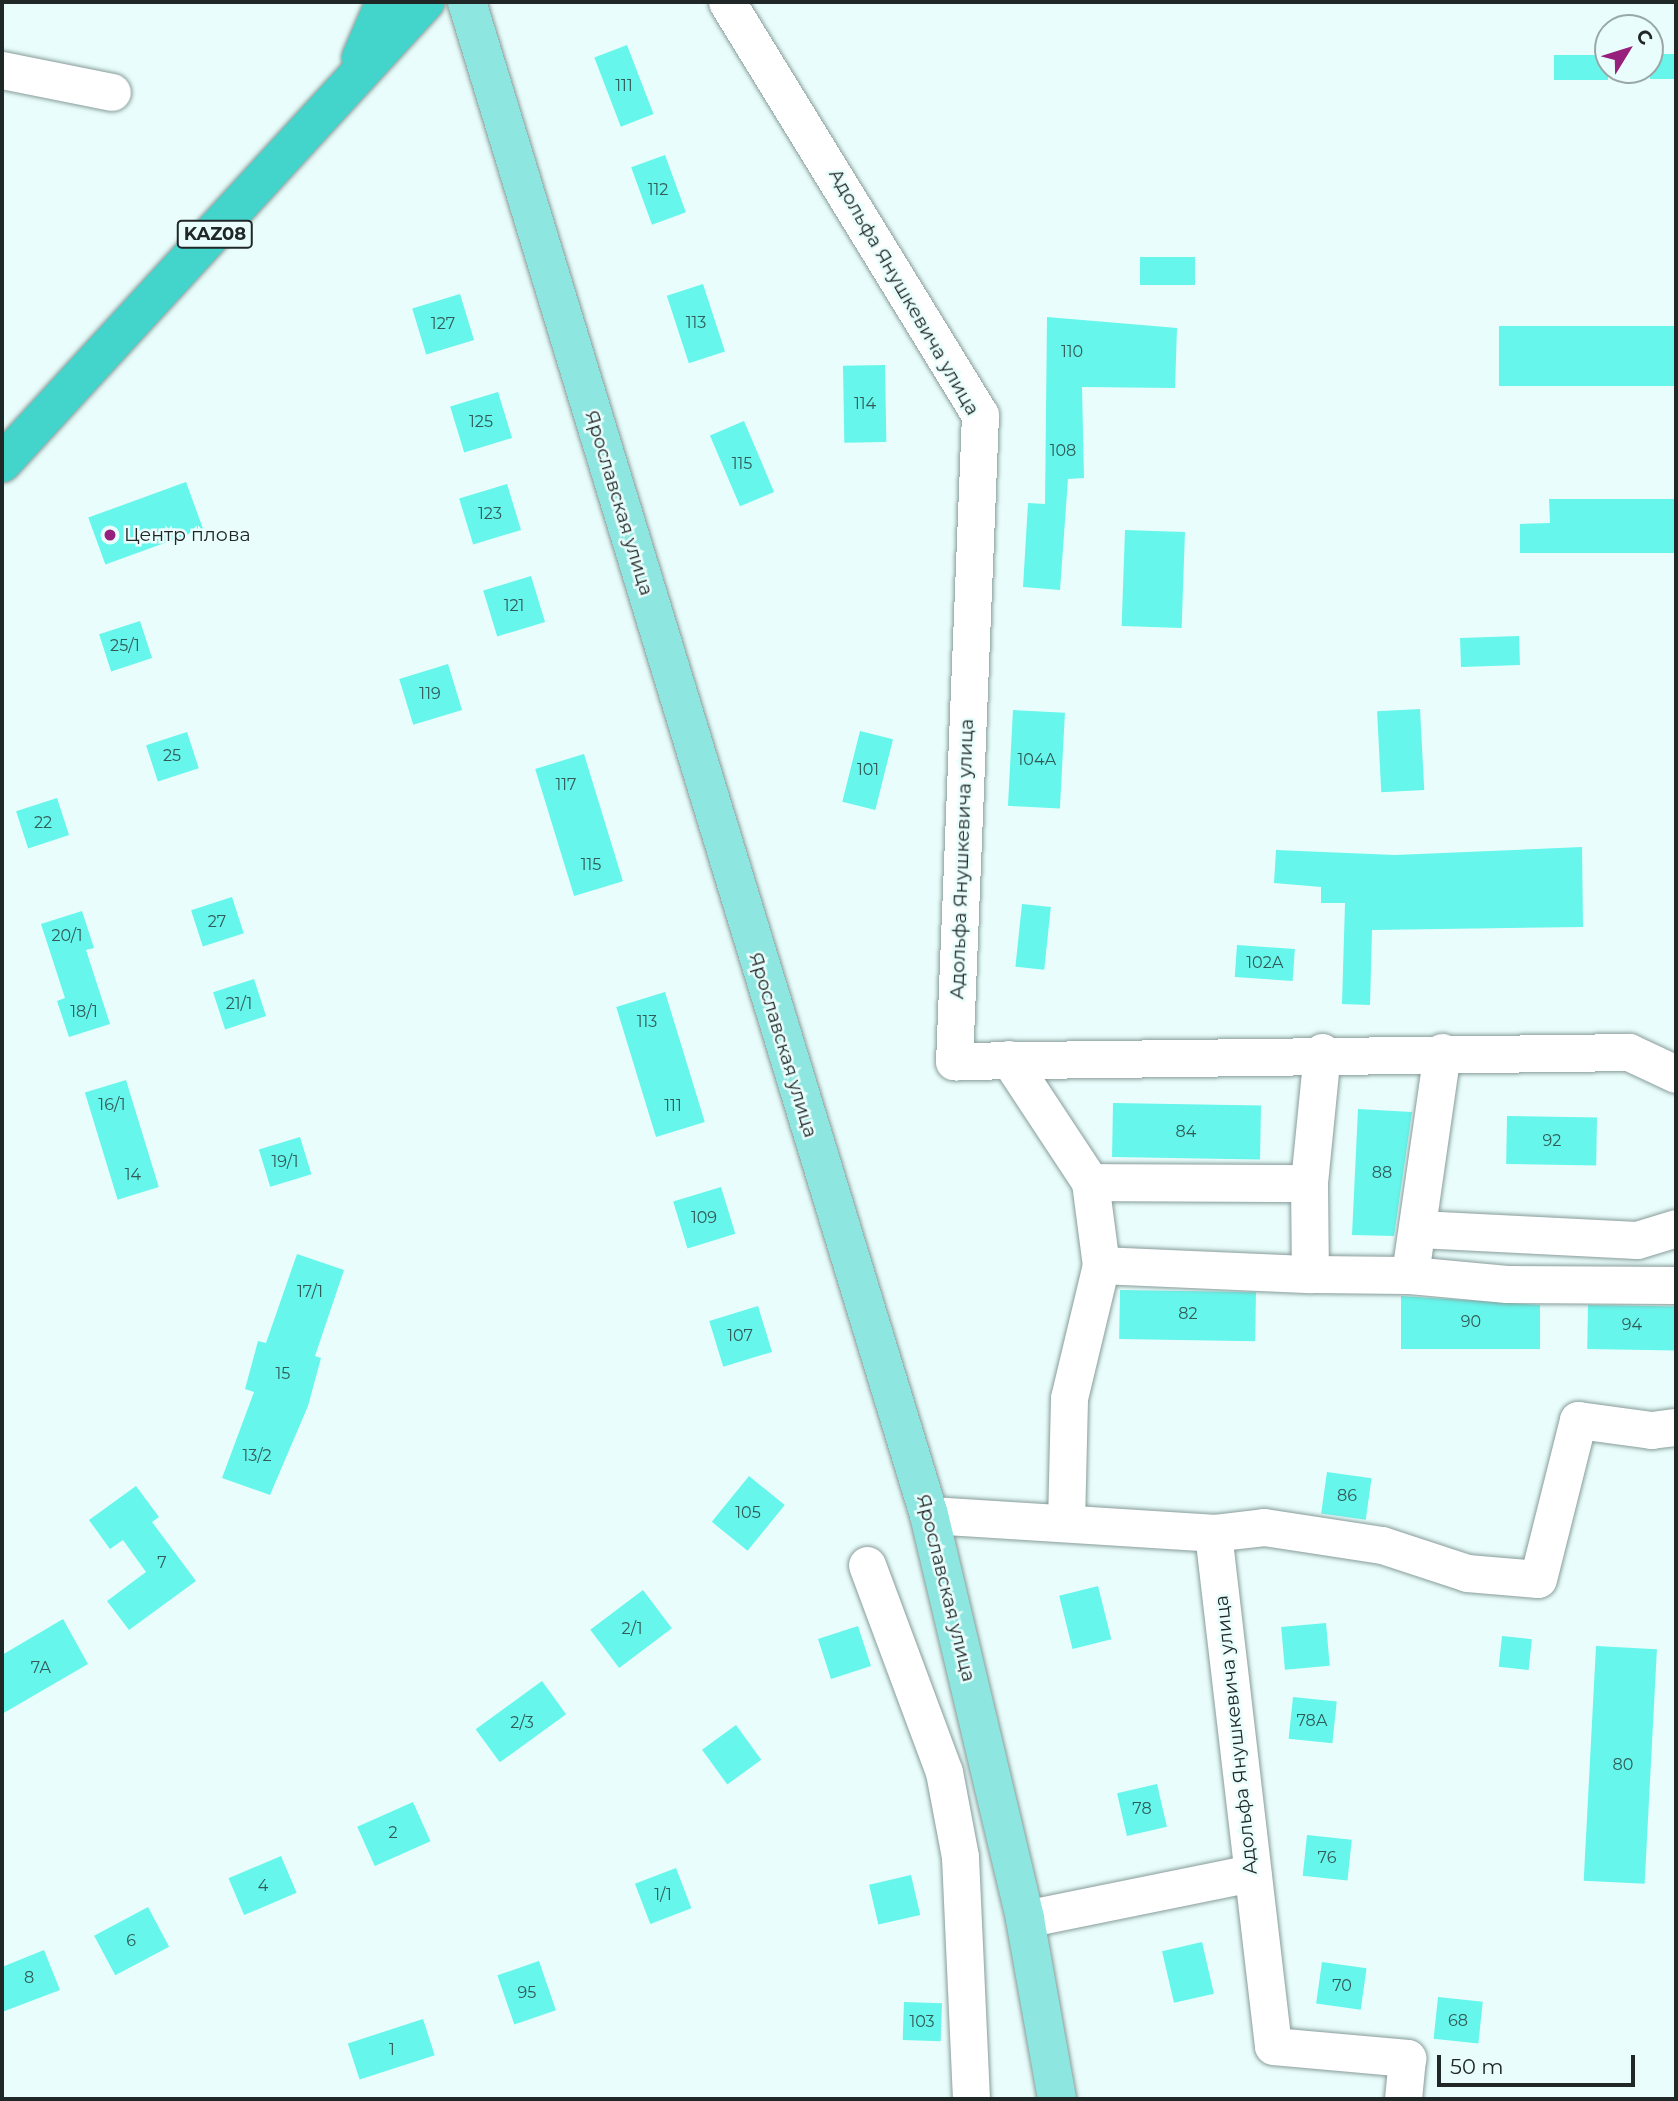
<!DOCTYPE html>
<meta charset="utf-8">
<style>
body{margin:0}
#map{position:relative;width:1678px;height:2101px;overflow:hidden;background:#e9fefc;font-family:Montserrat,sans-serif}
div>[style]{position:absolute}
.building>*{inset:0;background:#66f6ec;transform-origin:0 0}
.roads{filter:drop-shadow(0 0 2px #889c9a) drop-shadow(0 0 2px #889c9a)}
.minor>*{height:37px;margin:-18.5px;padding:0 18.5px;transform-origin:18.5px;border-radius:18.5px;background:#fff}
.major>*{height:38px;margin:-19px;padding:0 19px;transform-origin:19px;border-radius:19px;background:#8ee6e0}
.highway>*{height:38px;margin:-19px;padding:0 19px;transform-origin:19px;border-radius:19px;background:#43d5cc}
.dots>*{width:19px;height:19px;translate:-50% -50%;box-sizing:border-box;border:4px solid #e9fefc;border-radius:50%}
span{translate:-50% -50%;white-space:nowrap;text-align:center;line-height:1.15;-webkit-text-stroke:5px #e9fefc;paint-order:stroke}
.number-label{font-size:16px;color:#325b58}
.number-label span{-webkit-text-stroke-width:0}
.shield-label span{padding:2px 5px;background:#e9fefc;border:2px solid;border-radius:5px;-webkit-text-stroke-width:0}
.shield-label{font-size:18px;color:#202727;font-weight:700}
.street-label{font-size:19px;color:#202727}
.poi-label{font-size:19px;color:#202727}
.left{translate:0 -50%;text-align:left}
.frame{position:absolute;inset:0;border:4px solid #202727;pointer-events:none}
.north{position:absolute;left:1594px;top:14px;width:70px;height:70px;box-sizing:border-box;background:#e9fefc;border:2px solid #99a8a7;border-radius:50%;rotate:52deg;font-size:19px;font-weight:700;line-height:28px;text-align:center;color:#202727}
.north::after{content:'';display:block;margin:auto;width:24px;height:32px;background:#96207c;clip-path:polygon(50% 0,100% 100%,50% 72%,0 100%)}
.scale{position:absolute;left:1437px;top:2055px;width:198px;height:32px;box-sizing:border-box;border:4px solid #202727;border-top:0;padding-left:9px;font-size:21px;line-height:24px;white-space:nowrap;color:#202727;-webkit-text-stroke:5px #e9fefc;paint-order:stroke}
</style>
<div id="map">
<div class="building">
<div style="left:627px;top:45px;width:74px;height:35px;rotate:69deg"></div>
<div style="left:1676px;top:54px;width:25px;height:26px;rotate:90deg"></div>
<div style="left:1608px;top:55px;width:25px;height:54px;rotate:90deg"></div>
<div style="left:665px;top:155px;width:61px;height:36px;rotate:70deg"></div>
<div style="left:1140px;top:257px;width:55px;height:28px"></div>
<div style="left:703px;top:284px;width:71px;height:38px;rotate:72deg"></div>
<div style="left:460px;top:294px;width:48px;height:50px;rotate:73deg"></div>
<div style="clip-path:polygon(1047px 317px,1177px 328px,1175px 388px,1082px 387px,1084px 478px,1068px 479px,1060px 590px,1023px 587px,1028px 503px,1045px 504px)"></div>
<div style="left:1676px;top:326px;width:60px;height:177px;rotate:90deg"></div>
<div style="left:885px;top:365px;width:77px;height:42px;rotate:89deg"></div>
<div style="left:498px;top:392px;width:48px;height:50px;rotate:73deg"></div>
<div style="left:744px;top:421px;width:77px;height:37px;rotate:67deg"></div>
<div style="left:186px;top:482px;width:50px;height:104px;rotate:70deg"></div>
<div style="left:507px;top:484px;width:48px;height:50px;rotate:73deg"></div>
<div style="clip-path:polygon(1549px 499px,1676px 499px,1676px 553px,1520px 553px,1520px 524px,1550px 523px)"></div>
<div style="left:1125px;top:530px;width:60px;height:96px;rotate:2deg"></div>
<div style="left:531px;top:576px;width:48px;height:50px;rotate:73deg"></div>
<div style="left:140px;top:621px;width:39px;height:43px;rotate:72deg"></div>
<div style="left:1519px;top:636px;width:29px;height:59px;rotate:88deg"></div>
<div style="left:448px;top:664px;width:48px;height:51px;rotate:73deg"></div>
<div style="left:1420px;top:709px;width:81px;height:43px;rotate:87deg"></div>
<div style="left:1013px;top:710px;width:52px;height:96px;rotate:3deg"></div>
<div style="left:860px;top:731px;width:34px;height:73px;rotate:14deg"></div>
<div style="left:187px;top:732px;width:38px;height:43px;rotate:72deg"></div>
<div style="left:584px;top:754px;width:133px;height:51px;rotate:73deg"></div>
<div style="left:57px;top:798px;width:39px;height:43px;rotate:72deg"></div>
<div style="clip-path:polygon(1582px 847px,1583px 927px,1372px 930px,1370px 1005px,1342px 1004px,1345px 903px,1321px 903px,1321px 887px,1274px 883px,1276px 850px,1395px 855px)"></div>
<div style="left:232px;top:897px;width:38px;height:43px;rotate:72deg"></div>
<div style="left:1022px;top:904px;width:29px;height:63px;rotate:6deg"></div>
<div style="clip-path:polygon(82px 911px,94px 948px,86px 950px,110px 1024px,69px 1037px,57px 1001px,65px 998px,41px 924px)"></div>
<div style="left:1237px;top:945px;width:58px;height:32px;rotate:4deg"></div>
<div style="left:254px;top:979px;width:39px;height:43px;rotate:72deg"></div>
<div style="left:665px;top:992px;width:136px;height:51px;rotate:73deg"></div>
<div style="left:126px;top:1080px;width:112px;height:43px;rotate:73deg"></div>
<div style="left:1113px;top:1103px;width:148px;height:54px;rotate:1deg"></div>
<div style="clip-path:polygon(1358px 1109px,1412px 1112px,1394px 1236px,1352px 1235px)"></div>
<div style="left:1507px;top:1116px;width:90px;height:48px;rotate:1deg"></div>
<div style="left:300px;top:1137px;width:39px;height:43px;rotate:73deg"></div>
<div style="left:721px;top:1187px;width:49px;height:50px;rotate:73deg"></div>
<div style="clip-path:polygon(297px 1254px,344px 1270px,315px 1356px,321px 1358px,308px 1406px,270px 1495px,222px 1478px,254px 1392px,245px 1389px,258px 1341px,266px 1343px)"></div>
<div style="left:1120px;top:1290px;width:136px;height:49px;rotate:1deg"></div>
<div style="clip-path:polygon(1401px 1296px,1540px 1305px,1540px 1349px,1401px 1349px)"></div>
<div style="left:1588px;top:1305px;width:88px;height:44px;rotate:1deg"></div>
<div style="left:758px;top:1306px;width:48px;height:51px;rotate:73deg"></div>
<div style="left:1327px;top:1472px;width:45px;height:42px;rotate:8deg"></div>
<div style="left:749px;top:1476px;width:46px;height:59px;rotate:39deg"></div>
<div style="clip-path:polygon(136px 1486px,159px 1517px,152px 1522px,196px 1581px,129px 1630px,107px 1601px,146px 1572px,123px 1540px,110px 1549px,89px 1520px)"></div>
<div style="left:1098px;top:1586px;width:55px;height:40px;rotate:76deg"></div>
<div style="left:643px;top:1590px;width:48px;height:66px;rotate:53deg"></div>
<div style="clip-path:polygon(63px 1619px,88px 1664px,2px 1714px,2px 1655px)"></div>
<div style="left:1326px;top:1623px;width:43px;height:45px;rotate:85deg"></div>
<div style="left:858px;top:1626px;width:42px;height:42px;rotate:72deg"></div>
<div style="left:1502px;top:1636px;width:30px;height:31px;rotate:6deg"></div>
<div style="left:1596px;top:1646px;width:61px;height:235px;rotate:3deg"></div>
<div style="left:542px;top:1681px;width:41px;height:82px;rotate:54deg"></div>
<div style="left:1293px;top:1697px;width:44px;height:42px;rotate:6deg"></div>
<div style="left:736px;top:1725px;width:43px;height:42px;rotate:54deg"></div>
<div style="left:1157px;top:1784px;width:44px;height:41px;rotate:77deg"></div>
<div style="left:413px;top:1802px;width:43px;height:61px;rotate:66deg"></div>
<div style="left:1307px;top:1835px;width:45px;height:41px;rotate:6deg"></div>
<div style="left:281px;top:1856px;width:40px;height:57px;rotate:67deg"></div>
<div style="left:676px;top:1868px;width:43px;height:44px;rotate:69deg"></div>
<div style="left:911px;top:1875px;width:41px;height:43px;rotate:77deg"></div>
<div style="left:148px;top:1907px;width:45px;height:61px;rotate:62deg"></div>
<div style="left:1202px;top:1942px;width:53px;height:41px;rotate:77deg"></div>
<div style="clip-path:polygon(44px 1950px,60px 1990px,2px 2012px,2px 1967px)"></div>
<div style="left:539px;top:1961px;width:52px;height:44px;rotate:71deg"></div>
<div style="left:1322px;top:1962px;width:45px;height:42px;rotate:8deg"></div>
<div style="left:1438px;top:1997px;width:45px;height:42px;rotate:6deg"></div>
<div style="left:904px;top:2002px;width:38px;height:38px;rotate:2deg"></div>
<div style="left:423px;top:2019px;width:38px;height:79px;rotate:72deg"></div>
</div>
<div class="roads">
<div class="minor">
<div style="left:727px;top:2px;width:484px;rotate:58.5deg"></div>
<div style="left:980px;top:415px;width:647px;rotate:92.3deg"></div>
<div style="left:954px;top:1061px;width:675px;rotate:-0.76deg"></div>
<div style="left:1629px;top:1052px;width:52px;rotate:25.1deg"></div>
<div style="left:2px;top:70px;width:112px;rotate:11.3deg"></div>
<div style="left:1322px;top:1052px;width:132px;rotate:95.7deg"></div>
<div style="left:1309px;top:1183px;width:91px;rotate:89.4deg"></div>
<div style="left:1310px;top:1274px;width:100px;rotate:0.6deg"></div>
<div style="left:1442px;top:1052px;width:225px;rotate:98.2deg"></div>
<div style="left:1410px;top:1275px;width:97px;rotate:5.3deg"></div>
<div style="left:1507px;top:1284px;width:169px;rotate:0.3deg"></div>
<div style="left:1009px;top:1059px;width:147px;rotate:56.6deg"></div>
<div style="left:1090px;top:1182px;width:84px;rotate:82.5deg"></div>
<div style="left:1101px;top:1265px;width:209px;rotate:2.5deg"></div>
<div style="left:1090px;top:1182px;width:219px;rotate:0.3deg"></div>
<div style="left:1419px;top:1229px;width:218px;rotate:2.9deg"></div>
<div style="left:1637px;top:1240px;width:41px;rotate:-17.1deg"></div>
<div style="left:929px;top:1515px;width:285px;rotate:3.6deg"></div>
<div style="left:1213px;top:1533px;width:516px;rotate:83.33deg"></div>
<div style="left:1273px;top:2046px;width:135px;rotate:5.1deg"></div>
<div style="left:1407px;top:2058px;width:41px;rotate:95.6deg"></div>
<div style="left:1066px;top:1522px;width:124px;rotate:-88.6deg"></div>
<div style="left:1069px;top:1398px;width:137px;rotate:-76.5deg"></div>
<div style="left:1213px;top:1533px;width:51px;rotate:-6.7deg"></div>
<div style="left:1264px;top:1527px;width:119px;rotate:8.7deg"></div>
<div style="left:1382px;top:1545px;width:89px;rotate:18.2deg"></div>
<div style="left:1467px;top:1573px;width:71px;rotate:4.8deg"></div>
<div style="left:1538px;top:1579px;width:164px;rotate:-75.9deg"></div>
<div style="left:1578px;top:1420px;width:74px;rotate:7.8deg"></div>
<div style="left:1651px;top:1430px;width:25px;rotate:-7deg"></div>
<div style="left:867px;top:1565px;width:221px;rotate:69.6deg"></div>
<div style="left:944px;top:1772px;width:86px;rotate:79.3deg"></div>
<div style="left:960px;top:1857px;width:242px;rotate:87.4deg"></div>
<div style="left:1025px;top:1919px;width:232px;rotate:-11.5deg"></div>
</div>
<div class="major">
<div style="left:467px;top:2px;width:1582px;rotate:73.02deg"></div>
<div style="left:929px;top:1515px;width:415px;rotate:76.6deg"></div>
<div style="left:1025px;top:1919px;width:183px;rotate:79.9deg"></div>
</div>
<div class="highway">
<div style="left:361px;top:58px;width:61px;rotate:-66.8deg"></div>
<div style="left:2px;top:463px;width:626px;rotate:-47.46deg"></div>
</div>
</div>
<div class="dots">
<div style="left:110px;top:535px;background:#96207c"></div>
</div>
<div class="number-label">
<span style="left:624px;top:86px">111</span>
<span style="left:658px;top:190px">112</span>
<span style="left:696px;top:323px">113</span>
<span style="left:443px;top:324px">127</span>
<span style="left:1072px;top:352px">110</span>
<span style="left:865px;top:404px">114</span>
<span style="left:481px;top:422px">125</span>
<span style="left:1063px;top:451px">108</span>
<span style="left:742px;top:464px">115</span>
<span style="left:490px;top:514px">123</span>
<span style="left:514px;top:606px">121</span>
<span style="left:125px;top:646px">25/1</span>
<span style="left:430px;top:694px">119</span>
<span style="left:172px;top:756px">25</span>
<span style="left:1037px;top:760px">104А</span>
<span style="left:868px;top:770px">101</span>
<span style="left:566px;top:785px">117</span>
<span style="left:43px;top:823px">22</span>
<span style="left:591px;top:865px">115</span>
<span style="left:217px;top:922px">27</span>
<span style="left:67px;top:936px">20/1</span>
<span style="left:1265px;top:963px">102А</span>
<span style="left:239px;top:1004px">21/1</span>
<span style="left:84px;top:1012px">18/1</span>
<span style="left:647px;top:1022px">113</span>
<span style="left:112px;top:1105px">16/1</span>
<span style="left:673px;top:1106px">111</span>
<span style="left:1186px;top:1132px">84</span>
<span style="left:1552px;top:1141px">92</span>
<span style="left:285px;top:1162px">19/1</span>
<span style="left:1382px;top:1173px">88</span>
<span style="left:133px;top:1175px">14</span>
<span style="left:704px;top:1218px">109</span>
<span style="left:310px;top:1292px">17/1</span>
<span style="left:1188px;top:1314px">82</span>
<span style="left:1471px;top:1322px">90</span>
<span style="left:1632px;top:1325px">94</span>
<span style="left:740px;top:1336px">107</span>
<span style="left:283px;top:1374px">15</span>
<span style="left:257px;top:1456px">13/2</span>
<span style="left:1347px;top:1496px">86</span>
<span style="left:748px;top:1513px">105</span>
<span style="left:162px;top:1563px">7</span>
<span style="left:632px;top:1629px">2/1</span>
<span style="left:41px;top:1668px">7А</span>
<span style="left:1312px;top:1721px">78А</span>
<span style="left:522px;top:1723px">2/3</span>
<span style="left:1623px;top:1765px">80</span>
<span style="left:1142px;top:1809px">78</span>
<span style="left:393px;top:1833px">2</span>
<span style="left:1327px;top:1858px">76</span>
<span style="left:263px;top:1886px">4</span>
<span style="left:663px;top:1895px">1/1</span>
<span style="left:131px;top:1941px">6</span>
<span style="left:29px;top:1978px">8</span>
<span style="left:1342px;top:1986px">70</span>
<span style="left:527px;top:1993px">95</span>
<span style="left:1458px;top:2021px">68</span>
<span style="left:922px;top:2022px">103</span>
<span style="left:392px;top:2050px">1</span>
</div>
<div class="shield-label">
<span style="left:215px;top:234px">KAZ08</span>
</div>
<div class="street-label">
<span style="left:904px;top:292px;rotate:60deg">Адольфа Янушкевича улица</span>
<span style="left:619px;top:503px;rotate:73deg">Ярославская улица</span>
<span style="left:962px;top:859px;rotate:-88deg">Адольфа Янушкевича улица</span>
<span style="left:783px;top:1045px;rotate:73deg">Ярославская улица</span>
<span style="left:946px;top:1588px;rotate:76deg">Ярославская улица</span>
<span style="left:1236px;top:1735px;rotate:-96deg">Адольфа Янушкевича улица</span>
</div>
<div class="poi-label">
<span class="left" style="left:124px;top:535px">Центр плова</span>
</div>
<div class="frame"></div>
<div class="north">С</div>
<div class="scale">50 m</div>
</div>
